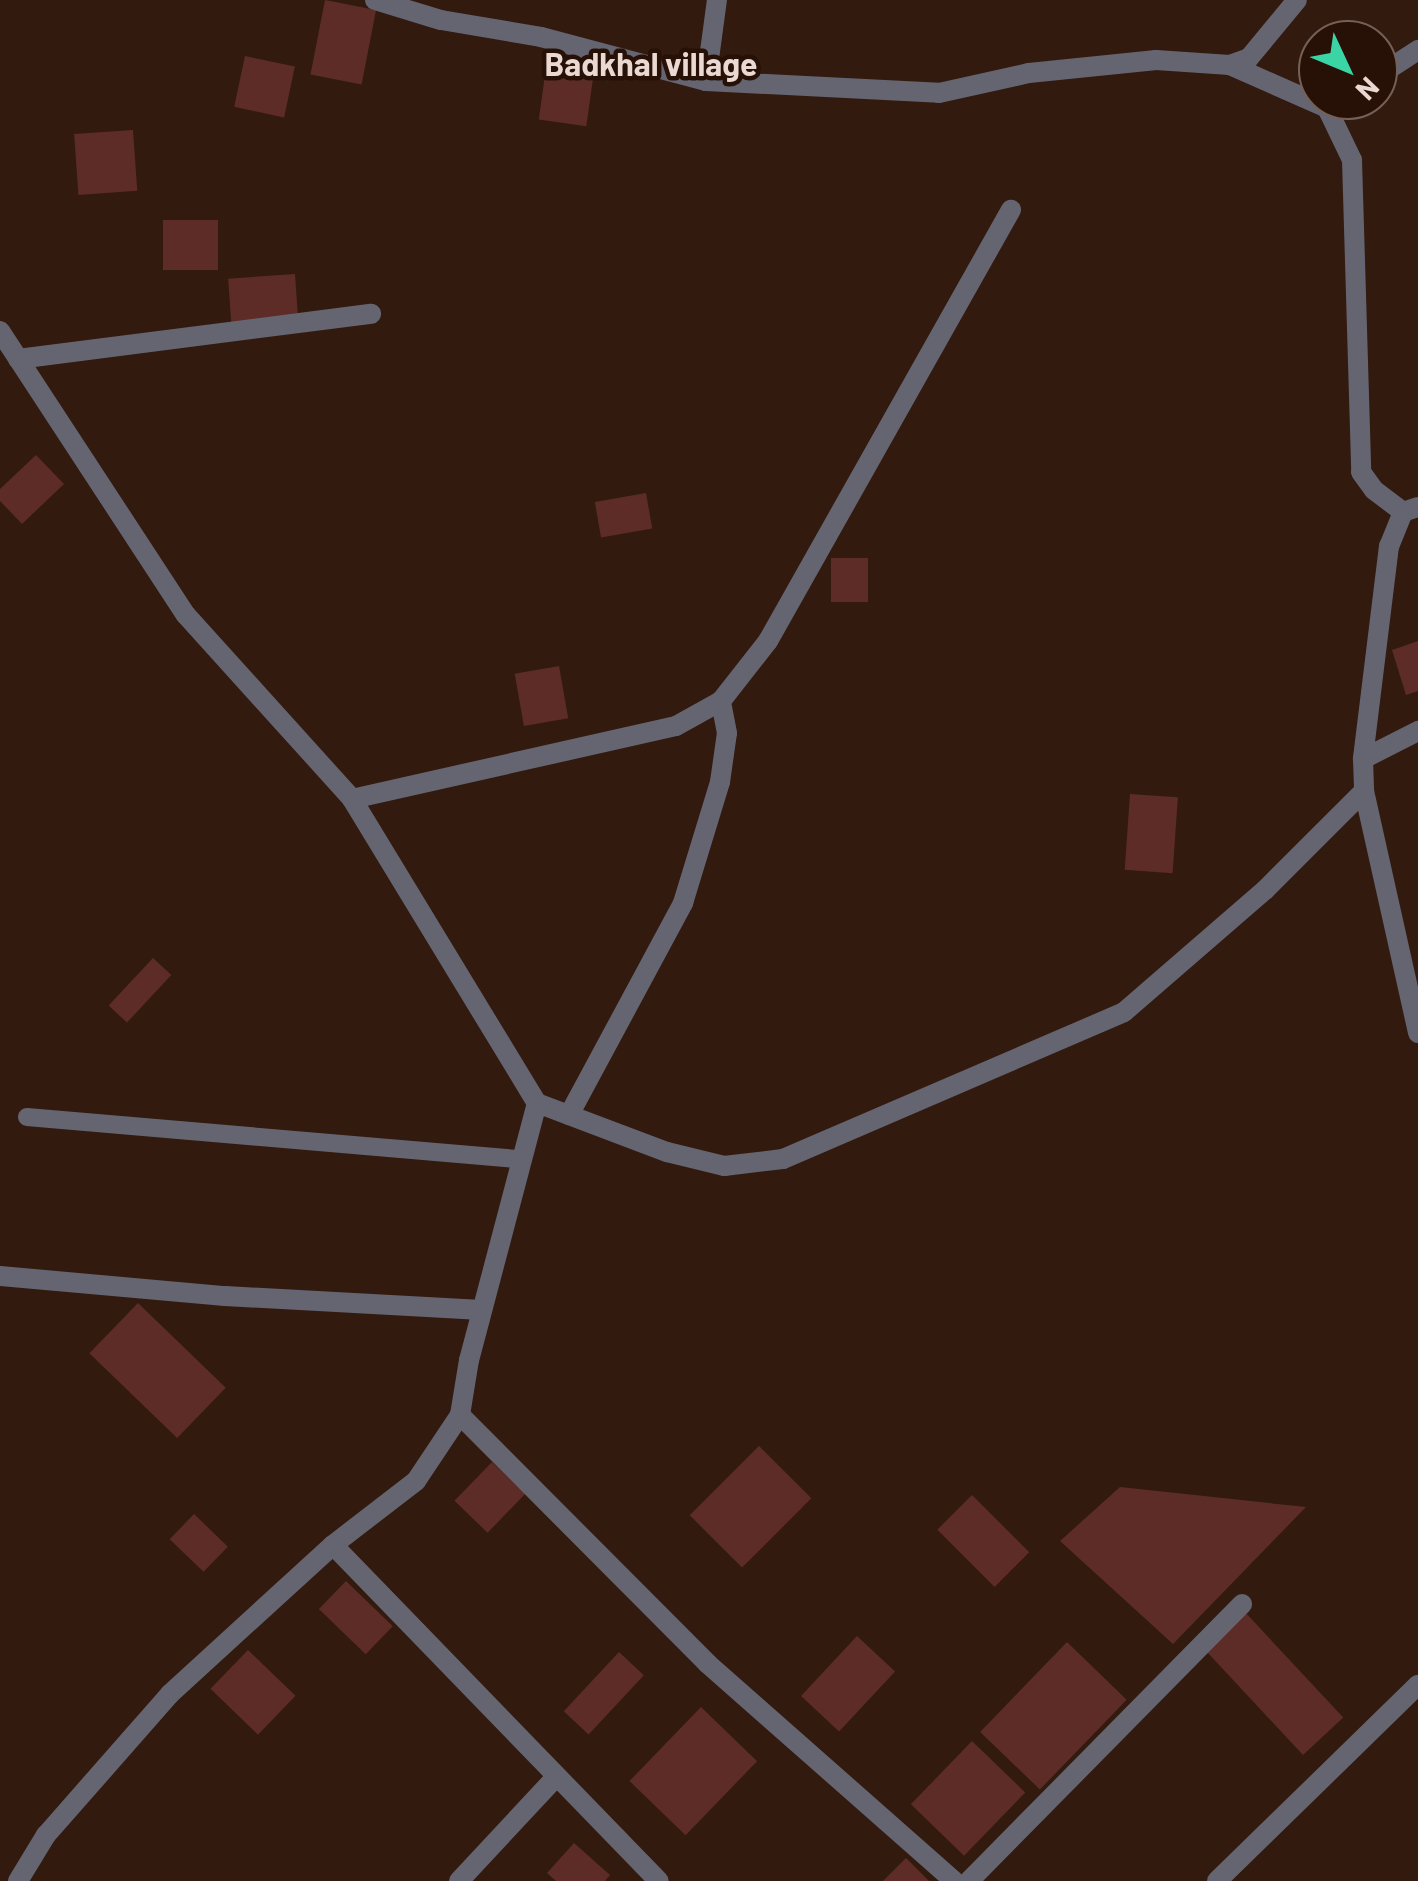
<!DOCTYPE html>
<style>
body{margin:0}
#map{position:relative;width:1418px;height:1881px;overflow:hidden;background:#321a0f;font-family:Barlow,sans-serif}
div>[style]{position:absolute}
.building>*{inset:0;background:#5d2c27;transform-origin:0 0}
.service>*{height:18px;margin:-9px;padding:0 9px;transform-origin:9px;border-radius:9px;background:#656572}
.minor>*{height:20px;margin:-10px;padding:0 10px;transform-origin:10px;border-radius:10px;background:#656572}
span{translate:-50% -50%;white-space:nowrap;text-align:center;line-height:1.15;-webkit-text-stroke:9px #271006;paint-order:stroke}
.neighbourhood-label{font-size:32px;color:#ead9d2;font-weight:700}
.north{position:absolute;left:1298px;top:20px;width:100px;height:100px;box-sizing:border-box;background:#271006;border:2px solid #756058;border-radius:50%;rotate:134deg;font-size:28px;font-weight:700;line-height:40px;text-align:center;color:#ead9d2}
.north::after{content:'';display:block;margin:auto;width:35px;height:45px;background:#3ad4a5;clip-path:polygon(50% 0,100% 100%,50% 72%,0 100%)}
</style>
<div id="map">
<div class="building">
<div style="left:325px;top:0;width:52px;height:76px;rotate:11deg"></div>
<div style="left:245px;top:56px;width:51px;height:52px;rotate:12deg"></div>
<div style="left:546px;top:68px;width:48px;height:52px;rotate:8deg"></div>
<div style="left:133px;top:130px;width:61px;height:59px;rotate:86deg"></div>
<div style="left:163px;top:220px;width:55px;height:50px"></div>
<div style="left:295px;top:274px;width:45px;height:67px;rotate:86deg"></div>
<div style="clip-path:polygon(36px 455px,64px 484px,22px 524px,0 501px,0 489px)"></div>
<div style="left:646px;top:493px;width:36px;height:52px;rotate:80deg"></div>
<div style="left:831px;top:558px;width:37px;height:44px"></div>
<div style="clip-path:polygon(1418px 641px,1418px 691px,1406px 695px,1392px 650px)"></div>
<div style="left:559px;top:666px;width:53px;height:45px;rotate:80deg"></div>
<div style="left:1130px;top:794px;width:48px;height:76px;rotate:4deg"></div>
<div style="left:153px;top:958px;width:25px;height:65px;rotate:43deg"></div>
<div style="left:138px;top:1303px;width:122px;height:70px;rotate:44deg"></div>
<div style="left:759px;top:1446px;width:74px;height:98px;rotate:45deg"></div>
<div style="left:492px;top:1462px;width:46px;height:54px;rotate:44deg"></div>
<div style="clip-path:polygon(1120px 1487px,1306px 1507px,1173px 1644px,1060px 1541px)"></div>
<div style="left:972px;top:1495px;width:81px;height:49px;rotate:45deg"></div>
<div style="left:194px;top:1514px;width:47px;height:35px;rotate:44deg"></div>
<div style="left:346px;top:1581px;width:65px;height:39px;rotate:44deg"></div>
<div style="left:1243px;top:1610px;width:147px;height:55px;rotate:47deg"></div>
<div style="left:857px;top:1636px;width:52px;height:82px;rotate:43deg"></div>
<div style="left:1067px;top:1642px;width:83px;height:125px;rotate:44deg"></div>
<div style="left:248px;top:1650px;width:66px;height:54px;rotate:44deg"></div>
<div style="left:619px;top:1652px;width:34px;height:81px;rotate:43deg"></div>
<div style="left:701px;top:1707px;width:78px;height:103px;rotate:44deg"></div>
<div style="left:972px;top:1741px;width:74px;height:88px;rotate:44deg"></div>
<div style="clip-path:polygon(574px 1843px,610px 1875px,605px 1881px,556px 1881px,547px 1873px)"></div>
<div style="clip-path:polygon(906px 1858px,929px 1881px,883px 1881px)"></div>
</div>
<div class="service">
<div style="left:27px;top:1117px;width:495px;rotate:4.9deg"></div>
</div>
<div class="minor">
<div style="left:375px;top:0;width:69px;rotate:16.9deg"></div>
<div style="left:441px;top:20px;width:101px;rotate:9.6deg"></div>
<div style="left:541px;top:37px;width:171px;rotate:14.9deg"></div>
<div style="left:706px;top:81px;width:233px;rotate:2.9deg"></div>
<div style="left:939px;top:93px;width:92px;rotate:-12.5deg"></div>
<div style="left:1029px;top:73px;width:128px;rotate:-5.8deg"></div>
<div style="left:1156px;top:60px;width:74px;rotate:3.9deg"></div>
<div style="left:1230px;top:65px;width:20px;rotate:-20deg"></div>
<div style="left:1249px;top:58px;width:75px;rotate:-50.4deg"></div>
<div style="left:1230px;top:65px;width:106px;rotate:23.9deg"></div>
<div style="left:1327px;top:108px;width:15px;rotate:-32deg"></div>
<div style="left:1378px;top:76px;width:48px;rotate:-33deg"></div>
<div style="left:706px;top:81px;width:82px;rotate:-82.3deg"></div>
<div style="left:1327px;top:108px;width:58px;rotate:64.3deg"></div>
<div style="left:1352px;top:160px;width:312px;rotate:88.3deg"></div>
<div style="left:1361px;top:472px;width:22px;rotate:54deg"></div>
<div style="left:1374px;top:490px;width:36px;rotate:37deg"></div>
<div style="left:0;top:331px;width:339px;rotate:56.8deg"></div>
<div style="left:186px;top:615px;width:248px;rotate:47.9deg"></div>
<div style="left:352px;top:799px;width:356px;rotate:58.7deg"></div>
<div style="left:537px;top:1103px;width:266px;rotate:104.8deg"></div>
<div style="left:469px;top:1360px;width:56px;rotate:99.3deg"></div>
<div style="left:460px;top:1415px;width:79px;rotate:123.7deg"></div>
<div style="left:416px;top:1481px;width:105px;rotate:142.4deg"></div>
<div style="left:333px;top:1545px;width:221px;rotate:137.6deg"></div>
<div style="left:170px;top:1694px;width:188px;rotate:131.3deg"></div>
<div style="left:46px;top:1835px;width:54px;rotate:121.3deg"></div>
<div style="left:18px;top:359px;width:356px;rotate:-7.3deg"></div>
<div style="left:1418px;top:507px;width:16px;rotate:162deg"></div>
<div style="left:1403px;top:512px;width:37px;rotate:112deg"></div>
<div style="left:1389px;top:546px;width:215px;rotate:97deg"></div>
<div style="left:1363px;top:759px;width:32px;rotate:88deg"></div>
<div style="left:1364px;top:791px;width:248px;rotate:77.4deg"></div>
<div style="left:1363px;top:759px;width:62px;rotate:-27deg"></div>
<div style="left:352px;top:799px;width:332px;rotate:-12.7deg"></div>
<div style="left:676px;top:726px;width:51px;rotate:-29.1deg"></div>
<div style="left:721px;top:701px;width:76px;rotate:-51.9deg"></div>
<div style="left:768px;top:641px;width:495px;rotate:-60.6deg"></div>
<div style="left:537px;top:1103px;width:139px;rotate:20.7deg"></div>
<div style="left:667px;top:1152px;width:59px;rotate:13.8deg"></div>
<div style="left:724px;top:1166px;width:59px;rotate:-6.8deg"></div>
<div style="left:783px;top:1159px;width:371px;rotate:-23.3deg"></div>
<div style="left:1124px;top:1012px;width:186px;rotate:-40.9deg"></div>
<div style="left:1265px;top:890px;width:140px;rotate:-45deg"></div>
<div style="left:569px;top:1115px;width:241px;rotate:-61.7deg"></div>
<div style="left:683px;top:903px;width:127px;rotate:-73deg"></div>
<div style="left:720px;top:782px;width:49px;rotate:-81.9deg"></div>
<div style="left:727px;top:733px;width:33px;rotate:-101deg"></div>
<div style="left:0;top:1276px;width:226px;rotate:5.1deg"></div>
<div style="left:225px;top:1296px;width:257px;rotate:3.1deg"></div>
<div style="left:460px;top:1415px;width:351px;rotate:45.1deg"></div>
<div style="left:708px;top:1664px;width:328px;rotate:41.4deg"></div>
<div style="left:333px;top:1545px;width:468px;rotate:45.9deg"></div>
<div style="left:459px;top:1881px;width:142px;rotate:-47deg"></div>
<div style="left:969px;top:1881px;width:389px;rotate:-45.4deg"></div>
<div style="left:1217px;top:1881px;width:281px;rotate:-44.3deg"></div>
</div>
<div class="neighbourhood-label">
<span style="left:651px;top:63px">Badkhal village</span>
</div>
<div class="north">N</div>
</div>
